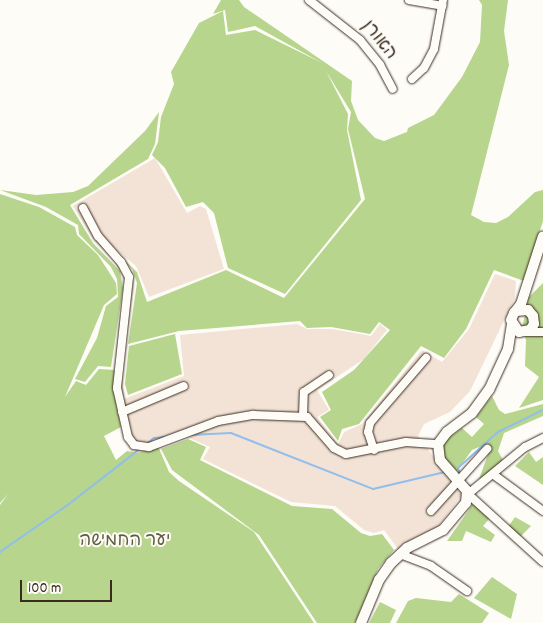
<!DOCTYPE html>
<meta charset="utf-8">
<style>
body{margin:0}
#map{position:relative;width:543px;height:623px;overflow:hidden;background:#fdfcf7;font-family:Dekko,"Playpen Sans Hebrew",sans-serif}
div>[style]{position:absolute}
.built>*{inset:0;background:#f2e3d6}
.green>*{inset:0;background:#b7d58d}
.stream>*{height:2px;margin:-1px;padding:0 1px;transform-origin:1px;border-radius:1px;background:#91beeb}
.roads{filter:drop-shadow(0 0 1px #3b2a1e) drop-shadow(0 0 1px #3b2a1e)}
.street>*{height:8px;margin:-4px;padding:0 4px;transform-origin:4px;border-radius:4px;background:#fdfcf7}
.secondary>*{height:10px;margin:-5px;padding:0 5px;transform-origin:5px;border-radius:5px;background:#fdfcf7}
span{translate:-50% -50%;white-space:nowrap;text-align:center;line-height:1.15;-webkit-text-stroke:4px #fdfcf7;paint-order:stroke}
.street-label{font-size:18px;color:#3b2a1e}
.park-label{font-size:18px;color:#605d3f}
.scale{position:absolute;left:20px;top:580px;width:92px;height:22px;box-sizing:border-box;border:2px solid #3b2a1e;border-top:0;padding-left:6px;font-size:15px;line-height:18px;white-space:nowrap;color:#3b2a1e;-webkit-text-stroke:4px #fdfcf7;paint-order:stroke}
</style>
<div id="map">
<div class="built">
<div style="clip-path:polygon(155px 158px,187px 213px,200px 206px,206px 209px,224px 269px,149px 297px,136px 266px,107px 242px,131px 272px,134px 285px,122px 369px,124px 399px,184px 376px,180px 335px,297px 324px,307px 329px,333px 329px,371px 336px,380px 324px,387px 330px,364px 359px,317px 390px,329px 410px,317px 417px,338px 444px,344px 432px,362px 424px,422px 350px,442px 362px,469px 329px,495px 274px,516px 281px,515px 298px,470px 391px,450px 412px,424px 424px,418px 436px,462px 495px,432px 534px,398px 549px,384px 530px,374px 533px,364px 530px,335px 506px,291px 502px,203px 459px,210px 447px,187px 437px,133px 456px,121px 427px,116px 402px,116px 351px,127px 285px,113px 259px,94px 241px,73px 206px)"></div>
</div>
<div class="green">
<div style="clip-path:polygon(221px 0,239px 0,244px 7px,352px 81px,351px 101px,358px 120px,375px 138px,384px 141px,407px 132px,408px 128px,434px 115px,462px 77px,480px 42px,482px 5px,479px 0,508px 0,504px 31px,509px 65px,471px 215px,484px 222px,496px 223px,508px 217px,535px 192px,543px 190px,543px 221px,524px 281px,494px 270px,466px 329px,444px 358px,421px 346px,359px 424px,342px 429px,338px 441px,320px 417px,331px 410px,322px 392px,354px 370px,390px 330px,379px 322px,370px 334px,331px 327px,307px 328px,300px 321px,179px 331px,128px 344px,137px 283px,132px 269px,108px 245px,137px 272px,147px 302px,226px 270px,284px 298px,365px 199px,348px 129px,351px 112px,326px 71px,348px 114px,347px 130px,361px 200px,285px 294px,228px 268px,214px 213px,203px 202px,186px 207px,165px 168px,152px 155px,158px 142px,161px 117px,174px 84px,171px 72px,199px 23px,223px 11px,226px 35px,255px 30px,322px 63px,255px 26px,228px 32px,225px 10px,213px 14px)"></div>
<div style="clip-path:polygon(159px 112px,155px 144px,148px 159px,70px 205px,93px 243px,120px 271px,123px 288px,111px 367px,98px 366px,85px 382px,75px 379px,97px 338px,106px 306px,118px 297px,117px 279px,111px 267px,79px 234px,78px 225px,46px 207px,0 190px,36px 195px,73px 192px,88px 186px,145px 131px)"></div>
<div style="clip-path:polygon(0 194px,39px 207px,75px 227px,77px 235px,98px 255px,116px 283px,117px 294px,104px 305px,65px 397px,76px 381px,86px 385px,99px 369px,116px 370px,116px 402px,121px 427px,104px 436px,116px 460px,127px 451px,138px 453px,158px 446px,169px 472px,179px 481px,254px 532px,314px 623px,0 623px,0 505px,8px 494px,0 503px)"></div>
<div style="clip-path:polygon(543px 283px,543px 400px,519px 408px,539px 377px,525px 366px,526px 340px,522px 328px,529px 297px)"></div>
<div style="clip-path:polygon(175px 334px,182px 374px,128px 395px,125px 384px,129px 346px)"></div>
<div style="clip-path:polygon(492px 396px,499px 410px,505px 414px,543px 404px,543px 416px,504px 433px,498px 451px,503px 460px,481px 483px,479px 479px,490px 449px,484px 445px,472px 450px,457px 471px,442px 456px,442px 443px,462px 428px,472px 437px,484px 424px,476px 417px)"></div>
<div style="clip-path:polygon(188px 439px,206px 447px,200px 460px,292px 506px,332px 509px,361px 533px,370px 536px,382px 534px,394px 550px,378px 569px,355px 623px,317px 623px,259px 535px,172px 470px,161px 449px)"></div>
<div style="clip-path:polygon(529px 452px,536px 462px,543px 457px,543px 485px,515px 466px)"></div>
<div style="clip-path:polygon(473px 504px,490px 518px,483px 526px,495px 535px,491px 542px,466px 531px,462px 541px,447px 541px)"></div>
<div style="clip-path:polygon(515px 517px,531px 526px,520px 537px,508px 527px)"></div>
<div style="clip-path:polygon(492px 577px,517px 594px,511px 619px,474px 598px)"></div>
<div style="clip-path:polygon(459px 594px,489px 613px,482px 623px,396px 623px,408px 601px,416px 598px,451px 602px)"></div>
<div style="clip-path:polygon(380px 602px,396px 610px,390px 623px,369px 623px)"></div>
</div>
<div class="stream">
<div style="left:190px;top:435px;width:41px;rotate:-2.8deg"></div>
<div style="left:231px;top:433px;width:153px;rotate:21.5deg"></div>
<div style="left:373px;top:489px;width:74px;rotate:-13.3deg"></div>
<div style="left:147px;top:444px;width:9px;rotate:-41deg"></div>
<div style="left:154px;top:438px;width:13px;rotate:-4deg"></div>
<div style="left:460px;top:474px;width:6px;rotate:-108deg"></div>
<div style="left:458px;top:468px;width:54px;rotate:-42deg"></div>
<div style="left:498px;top:432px;width:50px;rotate:-26.1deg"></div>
<div style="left:0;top:552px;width:84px;rotate:-34.8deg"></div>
<div style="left:69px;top:504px;width:91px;rotate:-37.9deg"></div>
</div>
<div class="roads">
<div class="street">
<div style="left:309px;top:0;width:65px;rotate:38.1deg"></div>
<div style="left:360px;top:40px;width:32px;rotate:51deg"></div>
<div style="left:380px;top:65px;width:27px;rotate:62deg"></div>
<div style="left:409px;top:0;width:34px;rotate:10deg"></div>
<div style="left:412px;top:79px;width:16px;rotate:-43deg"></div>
<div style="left:424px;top:68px;width:21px;rotate:-62deg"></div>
<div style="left:434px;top:49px;width:50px;rotate:-79.6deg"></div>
<div style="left:83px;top:208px;width:32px;rotate:62deg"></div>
<div style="left:98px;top:236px;width:35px;rotate:49deg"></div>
<div style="left:121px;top:262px;width:17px;rotate:62deg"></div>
<div style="left:129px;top:277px;width:112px;rotate:96.2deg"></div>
<div style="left:117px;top:388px;width:50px;rotate:77.3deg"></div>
<div style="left:128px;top:437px;width:10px;rotate:53deg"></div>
<div style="left:134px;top:445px;width:15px;rotate:8deg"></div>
<div style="left:149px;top:447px;width:74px;rotate:-20.6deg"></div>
<div style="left:218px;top:421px;width:36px;rotate:-10deg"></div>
<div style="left:253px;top:415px;width:54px;rotate:2.1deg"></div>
<div style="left:307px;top:417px;width:41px;rotate:48.9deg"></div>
<div style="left:334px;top:448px;width:13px;rotate:27deg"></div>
<div style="left:346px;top:454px;width:61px;rotate:-11.3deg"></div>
<div style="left:406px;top:442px;width:32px;rotate:4deg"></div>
<div style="left:527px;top:332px;width:16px"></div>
<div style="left:122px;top:412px;width:67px;rotate:-22.8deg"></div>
<div style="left:303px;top:416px;width:24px;rotate:-88deg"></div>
<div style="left:304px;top:392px;width:30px;rotate:-34deg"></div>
<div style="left:543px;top:438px;width:20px;rotate:153deg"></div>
<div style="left:525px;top:447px;width:74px;rotate:140.5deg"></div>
<div style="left:468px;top:494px;width:101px;rotate:42.2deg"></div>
<div style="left:374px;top:450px;width:19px;rotate:-108deg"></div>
<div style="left:368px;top:432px;width:9px;rotate:-77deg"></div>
<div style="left:370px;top:423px;width:86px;rotate:-49.3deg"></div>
<div style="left:494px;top:475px;width:61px;rotate:36.3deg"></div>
<div style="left:431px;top:511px;width:84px;rotate:-47.9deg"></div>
<div style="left:400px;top:554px;width:33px;rotate:21deg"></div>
<div style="left:431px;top:566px;width:44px;rotate:34.8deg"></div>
</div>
<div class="secondary">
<div style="left:516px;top:311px;width:12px;rotate:-5deg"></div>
<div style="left:528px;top:310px;width:8px;rotate:50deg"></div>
<div style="left:533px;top:316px;width:8px;rotate:83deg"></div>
<div style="left:534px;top:324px;width:7px;rotate:124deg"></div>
<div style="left:530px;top:330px;width:11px;rotate:170deg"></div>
<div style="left:519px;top:332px;width:14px;rotate:-124deg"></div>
<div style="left:511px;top:320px;width:8px;rotate:-67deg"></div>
<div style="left:514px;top:313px;width:11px;rotate:-52deg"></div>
<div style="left:521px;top:304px;width:71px;rotate:-72.1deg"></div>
<div style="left:361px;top:623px;width:47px;rotate:-67.3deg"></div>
<div style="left:379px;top:580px;width:21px;rotate:-55deg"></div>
<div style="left:391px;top:563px;width:22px;rotate:-43deg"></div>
<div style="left:407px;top:548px;width:40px;rotate:-26.6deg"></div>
<div style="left:443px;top:530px;width:35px;rotate:-50deg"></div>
<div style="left:466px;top:503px;width:12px;rotate:-85deg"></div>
<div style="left:467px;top:491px;width:41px;rotate:-131.1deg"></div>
<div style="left:440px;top:460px;width:16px;rotate:-97deg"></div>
<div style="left:438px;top:444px;width:15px;rotate:-53deg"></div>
<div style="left:447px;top:432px;width:31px;rotate:-37deg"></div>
<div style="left:472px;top:413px;width:29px;rotate:-54deg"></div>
<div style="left:489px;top:390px;width:45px;rotate:-65.1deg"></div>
<div style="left:508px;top:349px;width:25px;rotate:-81deg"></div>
</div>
</div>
<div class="street-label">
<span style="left:378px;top:41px;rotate:51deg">האורן</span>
</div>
<div class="park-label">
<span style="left:125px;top:542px">יער החמישה</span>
</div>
<div class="scale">100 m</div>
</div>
